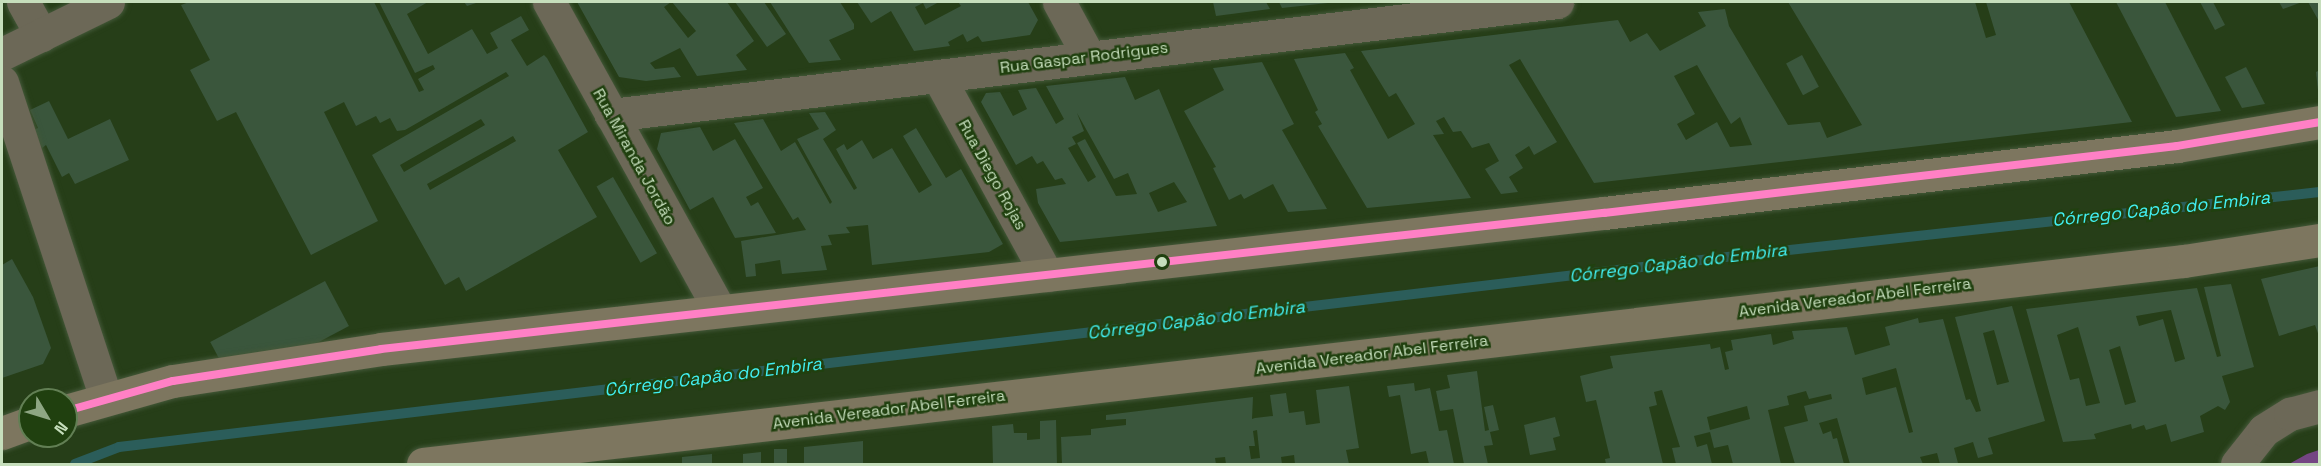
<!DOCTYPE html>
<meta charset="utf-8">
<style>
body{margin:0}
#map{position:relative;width:2321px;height:466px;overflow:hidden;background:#263e18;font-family:"Space Grotesk",sans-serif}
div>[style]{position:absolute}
.green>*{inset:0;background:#744583}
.stream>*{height:10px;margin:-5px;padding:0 5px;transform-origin:5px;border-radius:5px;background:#2b5d5a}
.building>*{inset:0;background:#3a563c;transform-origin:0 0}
.roads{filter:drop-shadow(0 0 2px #445839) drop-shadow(0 0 2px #445839)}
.minor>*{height:33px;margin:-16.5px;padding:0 16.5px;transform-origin:16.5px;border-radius:16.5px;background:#6c6857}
.major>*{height:33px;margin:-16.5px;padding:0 16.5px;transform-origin:16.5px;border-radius:16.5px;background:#7d765f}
.bus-1>*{height:8px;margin:-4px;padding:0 4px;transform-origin:4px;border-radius:4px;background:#ff80c5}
.dots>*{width:16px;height:16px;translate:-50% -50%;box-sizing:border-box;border:3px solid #20400f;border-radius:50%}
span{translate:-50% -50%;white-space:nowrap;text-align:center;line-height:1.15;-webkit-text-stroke:5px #20400f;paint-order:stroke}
.street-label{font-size:16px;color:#c6debc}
.water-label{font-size:18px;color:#42eff2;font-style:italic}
.frame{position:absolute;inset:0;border:3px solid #c6debc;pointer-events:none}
.north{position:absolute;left:18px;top:388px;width:60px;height:60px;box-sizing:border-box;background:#20400f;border:2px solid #627f54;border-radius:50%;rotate:128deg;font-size:16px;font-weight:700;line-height:24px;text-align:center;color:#c6debc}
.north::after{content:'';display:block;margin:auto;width:21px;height:27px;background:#8ea683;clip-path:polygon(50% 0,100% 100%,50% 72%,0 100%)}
</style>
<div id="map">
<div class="green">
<div style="clip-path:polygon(2319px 450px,2319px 464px,2289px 464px,2307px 454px)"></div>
</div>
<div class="stream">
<div style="left:75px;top:464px;width:47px;rotate:-21.1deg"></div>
<div style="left:119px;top:447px;width:1635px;rotate:-6.74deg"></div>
<div style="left:1743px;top:255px;width:580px;rotate:-6.23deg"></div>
</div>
<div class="building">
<div style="clip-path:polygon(evenodd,189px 2px,374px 2px,419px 92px,424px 90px,418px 79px,435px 69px,433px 65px,415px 73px,379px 2px,428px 2px,407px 14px,428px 54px,472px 29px,487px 54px,498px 48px,490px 33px,521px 16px,529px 30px,511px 40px,527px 66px,544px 55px,547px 58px,588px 132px,558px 150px,597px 217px,466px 291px,459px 277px,445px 285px,372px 155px,509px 76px,506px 72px,405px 130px,397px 131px,390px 118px,380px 123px,376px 116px,356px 126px,344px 102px,324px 112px,378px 221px,311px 255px,236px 112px,217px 121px,190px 70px,210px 60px,181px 5px,189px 2px,481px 119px,485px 125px,404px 172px,400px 165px,481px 119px,189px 2px,513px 136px,516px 141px,430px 190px,427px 184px,513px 136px)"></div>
<div style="clip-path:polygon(464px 2px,479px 2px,467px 6px)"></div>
<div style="clip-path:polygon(577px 2px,671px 2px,664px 7px,688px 38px,696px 31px,672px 2px,727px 2px,754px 41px,736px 55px,747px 70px,697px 76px,680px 48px,650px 63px,655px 69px,674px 67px,681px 77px,646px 81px,619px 77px)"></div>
<div style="clip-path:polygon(735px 2px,764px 2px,786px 34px,767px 47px)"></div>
<div style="clip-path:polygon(770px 2px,840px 2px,854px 24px,854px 29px,829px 40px,841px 60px,809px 63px)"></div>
<div style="clip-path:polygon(857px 2px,939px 2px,926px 9px,923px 3px,915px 7px,925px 25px,961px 6px,958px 2px,1028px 2px,1038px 20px,1030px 35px,982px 42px,978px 36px,967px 42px,963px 34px,948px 42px,950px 46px,914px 51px,891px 11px,871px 23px)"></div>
<div style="clip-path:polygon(1213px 2px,1266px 2px,1270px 9px,1216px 16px)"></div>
<div style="clip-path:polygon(1279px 2px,1328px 2px,1328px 3px,1282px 8px)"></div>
<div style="clip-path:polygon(evenodd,1788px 2px,1975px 2px,1986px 38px,1996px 35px,1986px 2px,2069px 2px,2132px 122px,1594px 183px,1520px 59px,1509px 65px,1557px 142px,1534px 155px,1529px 146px,1515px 155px,1523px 168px,1509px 177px,1518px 192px,1501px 194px,1485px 169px,1499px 161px,1489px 143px,1472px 148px,1461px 131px,1453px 132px,1444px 117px,1436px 121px,1444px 134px,1433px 135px,1471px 198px,1367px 208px,1318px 126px,1322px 124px,1315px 112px,1318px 110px,1294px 59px,1345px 53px,1354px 68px,1350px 70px,1388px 139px,1415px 124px,1396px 93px,1389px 97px,1361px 51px,1618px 20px,1630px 42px,1647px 33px,1660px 51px,1706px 26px,1698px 12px,1725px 9px,1729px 26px,1788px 125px,1820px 122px,1827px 138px,1862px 125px,1788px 2px,1697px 65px,1731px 124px,1740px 117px,1752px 145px,1730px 147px,1717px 122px,1686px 140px,1677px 124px,1695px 114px,1674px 76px,1697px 65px)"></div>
<div style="clip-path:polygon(2116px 2px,2165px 2px,2221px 111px,2176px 117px)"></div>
<div style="clip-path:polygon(2200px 2px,2213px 2px,2225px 25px,2215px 30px)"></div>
<div style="clip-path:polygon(2279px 2px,2302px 2px,2283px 9px)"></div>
<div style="clip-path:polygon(2308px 2px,2320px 2px,2320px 23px)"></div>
<div style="left:1802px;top:55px;width:36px;height:18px;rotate:62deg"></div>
<div style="clip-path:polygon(1262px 62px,1294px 124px,1282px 130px,1327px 209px,1288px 212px,1273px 184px,1244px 199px,1241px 194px,1229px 200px,1213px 168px,1216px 167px,1184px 111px,1224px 90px,1213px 68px)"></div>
<div style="clip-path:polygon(2246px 67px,2265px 104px,2242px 108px,2225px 77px)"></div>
<div style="clip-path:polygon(2320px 70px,2320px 90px,2318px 90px,2316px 72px)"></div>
<div style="clip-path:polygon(evenodd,1125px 77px,1135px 100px,1159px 89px,1217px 226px,1060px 242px,1038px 203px,1036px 189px,1066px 184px,1062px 178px,1055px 180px,1043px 161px,1037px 164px,1032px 156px,1016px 165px,981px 102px,986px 93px,1000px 92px,1013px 116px,1027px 109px,1018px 90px,1036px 88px,1056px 124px,1064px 119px,1046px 86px,1125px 77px,1077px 113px,1114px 179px,1128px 173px,1137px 194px,1116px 196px,1085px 139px,1077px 143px,1096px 177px,1088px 182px,1068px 148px,1076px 144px,1072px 137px,1084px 131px,1077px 113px,1125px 77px,1174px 182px,1187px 202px,1158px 212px,1149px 193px,1174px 182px)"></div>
<div style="clip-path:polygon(49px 101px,68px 139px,110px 119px,129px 160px,75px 184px,69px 173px,62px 177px,46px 145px,42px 148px,33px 130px,38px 128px,30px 110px)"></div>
<div style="clip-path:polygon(825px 112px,836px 130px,823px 139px,854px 190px,857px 188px,836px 149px,844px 144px,847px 150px,862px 140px,873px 159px,892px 148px,919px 193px,932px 185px,903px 136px,916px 128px,946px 178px,961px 169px,1003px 244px,989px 252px,872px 265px,868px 225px,846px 227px,850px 233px,828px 235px,832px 245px,821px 246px,827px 270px,782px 274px,780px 260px,755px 264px,756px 276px,746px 277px,741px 241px,806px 230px,798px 217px,793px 220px,734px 123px,763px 119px,781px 151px,795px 142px,830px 204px,832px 202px,797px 139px,819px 129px,809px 113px)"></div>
<div style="clip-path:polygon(700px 127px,713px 151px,735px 139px,763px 188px,746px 197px,751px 206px,758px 202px,776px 233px,735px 238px,713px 197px,690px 210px,657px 149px,661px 133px)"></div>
<div style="left:613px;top:177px;width:88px;height:19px;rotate:60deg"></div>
<div style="clip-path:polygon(12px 259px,33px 297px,51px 348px,43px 364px,2px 378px,2px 265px)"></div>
<div style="clip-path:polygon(2320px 266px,2320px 339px,2315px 325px,2279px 336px,2261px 279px)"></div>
<div style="left:325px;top:281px;width:51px;height:130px;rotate:62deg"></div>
<div style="clip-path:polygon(evenodd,2231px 284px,2254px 367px,2222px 376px,2230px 402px,2225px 410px,2218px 406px,2200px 416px,2204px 432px,2171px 442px,2166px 424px,2146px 430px,2144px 425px,2132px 429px,2131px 424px,2094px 434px,2096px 439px,2063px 442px,2026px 309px,2197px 288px,2217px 357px,2221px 356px,2204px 287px,2231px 284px,2171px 310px,2185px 359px,2175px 362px,2163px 319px,2139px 326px,2136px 316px,2171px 310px,2231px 284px,2078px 327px,2100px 403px,2086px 406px,2079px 378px,2070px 380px,2057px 335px,2078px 327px,2231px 284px,2120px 346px,2136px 402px,2125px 405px,2109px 350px,2120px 346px)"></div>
<div style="clip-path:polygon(evenodd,2012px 306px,2045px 421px,1988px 438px,1993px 454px,1978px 458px,1973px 442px,1954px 448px,1958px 463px,1953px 464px,1940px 464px,1937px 453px,1920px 457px,1923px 464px,1850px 464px,1837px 418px,1819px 423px,1823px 434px,1831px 431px,1833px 439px,1837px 438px,1844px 464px,1795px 464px,1784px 427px,1808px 421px,1804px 406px,1832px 399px,1831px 394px,1809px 399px,1806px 391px,1787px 396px,1789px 405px,1768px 410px,1781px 464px,1733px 464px,1728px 445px,1714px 448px,1710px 432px,1694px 436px,1697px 447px,1707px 444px,1712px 464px,1676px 464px,1672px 448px,1680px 447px,1662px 390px,1654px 392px,1657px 405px,1649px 407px,1663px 464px,1606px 464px,1605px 459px,1610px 458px,1596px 400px,1586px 402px,1580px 376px,1613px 368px,1610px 356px,1710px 344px,1711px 349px,1720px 347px,1725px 370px,1729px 369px,1725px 352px,1733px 350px,1731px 340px,1771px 334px,1773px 345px,1794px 339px,1792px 331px,1847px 327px,1855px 355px,1890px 345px,1885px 327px,1918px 318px,1919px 323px,1943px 319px,1966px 400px,1970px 399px,1976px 412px,1981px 411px,1955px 317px,2012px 306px,1994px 330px,2009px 382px,1997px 385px,1983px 333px,1994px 330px,2012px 306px,1896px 368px,1913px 432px,1909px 433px,1896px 387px,1866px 395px,1862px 378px,1896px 368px,2012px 306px,1747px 406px,1750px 419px,1710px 430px,1707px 417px,1747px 406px)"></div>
<div style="clip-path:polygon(1477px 371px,1485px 431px,1489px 430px,1484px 407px,1493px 405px,1499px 430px,1490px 432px,1493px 445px,1484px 446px,1488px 464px,1464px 464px,1453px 409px,1440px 411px,1436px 391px,1450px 388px,1447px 375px)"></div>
<div style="clip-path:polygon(1414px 383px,1415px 391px,1430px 388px,1439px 431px,1447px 430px,1454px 464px,1429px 464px,1426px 451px,1411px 454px,1400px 395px,1389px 397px,1387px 386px)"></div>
<div style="clip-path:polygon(evenodd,1349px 386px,1359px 448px,1346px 450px,1349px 464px,1295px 464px,1294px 455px,1281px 457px,1282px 464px,1226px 464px,1225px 457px,1215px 458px,1216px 464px,1062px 464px,1061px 437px,1091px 435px,1091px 429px,1126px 425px,1126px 419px,1106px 420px,1106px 415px,1253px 397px,1252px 419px,1255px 418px,1273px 416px,1270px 395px,1286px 393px,1289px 413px,1304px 411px,1306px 425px,1320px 423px,1316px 390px,1349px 386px,1257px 430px,1260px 458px,1251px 459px,1249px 446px,1255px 446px,1253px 431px,1257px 430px)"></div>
<div style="clip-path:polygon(1555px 417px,1560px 436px,1553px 438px,1556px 450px,1530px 455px,1524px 425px)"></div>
<div style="clip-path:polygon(1056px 420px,1057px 464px,993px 464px,992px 426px,1013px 424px,1014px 433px,1027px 433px,1027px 440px,1040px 439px,1040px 421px)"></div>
<div style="clip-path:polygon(863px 441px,863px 464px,804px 464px,804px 447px)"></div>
<div style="left:787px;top:449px;width:15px;height:13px;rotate:90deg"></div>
<div style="clip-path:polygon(761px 452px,761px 464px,743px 464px,743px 454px)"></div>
<div style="clip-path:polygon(712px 454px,712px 464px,682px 464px,682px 457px)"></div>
</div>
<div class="roads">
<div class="minor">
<div style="left:23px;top:2px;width:38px;rotate:61deg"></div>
<div style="left:549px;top:2px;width:353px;rotate:61deg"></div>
<div style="left:1059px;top:2px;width:63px;rotate:61.4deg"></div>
<div style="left:2px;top:54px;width:118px;rotate:-26.1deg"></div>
<div style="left:938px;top:76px;width:227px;rotate:61.3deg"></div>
<div style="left:2px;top:82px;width:333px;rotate:71.8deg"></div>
<div style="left:611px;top:115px;width:953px;rotate:-6.81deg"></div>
<div style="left:2237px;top:464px;width:43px;rotate:-51.5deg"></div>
<div style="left:2264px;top:430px;width:31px;rotate:-32deg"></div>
<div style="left:2290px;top:414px;width:31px;rotate:-15deg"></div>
</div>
<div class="major">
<div style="left:66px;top:411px;width:111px;rotate:-15.7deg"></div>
<div style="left:173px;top:381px;width:210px;rotate:-8.7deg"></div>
<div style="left:381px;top:349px;width:1231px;rotate:-6.35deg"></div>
<div style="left:1604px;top:213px;width:577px;rotate:-6.67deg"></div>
<div style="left:2177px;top:146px;width:145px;rotate:-9.5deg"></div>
<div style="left:2px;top:433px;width:30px;rotate:-20deg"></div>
<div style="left:423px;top:464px;width:1773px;rotate:-6.58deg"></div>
<div style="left:2184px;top:261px;width:138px;rotate:-8.8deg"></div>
</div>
</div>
<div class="bus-1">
<div style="left:66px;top:411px;width:111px;rotate:-15.7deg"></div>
<div style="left:173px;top:381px;width:210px;rotate:-8.7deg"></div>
<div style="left:381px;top:349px;width:1231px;rotate:-6.35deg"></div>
<div style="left:1604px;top:213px;width:577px;rotate:-6.67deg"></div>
<div style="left:2177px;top:146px;width:145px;rotate:-9.5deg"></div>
</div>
<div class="dots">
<div style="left:1162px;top:262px;background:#c6debc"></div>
</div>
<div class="street-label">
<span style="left:1084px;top:58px;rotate:-7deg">Rua Gaspar Rodrigues</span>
<span style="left:634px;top:157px;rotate:61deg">Rua Miranda Jordão</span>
<span style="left:992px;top:175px;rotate:61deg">Rua Diego Rojas</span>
<span style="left:1855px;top:298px;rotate:-7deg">Avenida Vereador Abel Ferreira</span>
<span style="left:1372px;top:355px;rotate:-7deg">Avenida Vereador Abel Ferreira</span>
<span style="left:889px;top:410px;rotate:-7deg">Avenida Vereador Abel Ferreira</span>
</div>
<div class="water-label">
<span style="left:2161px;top:209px;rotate:-6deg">Córrego Capão do Embira</span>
<span style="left:1678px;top:263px;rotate:-7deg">Córrego Capão do Embira</span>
<span style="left:1196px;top:320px;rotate:-7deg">Córrego Capão do Embira</span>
<span style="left:713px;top:377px;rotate:-7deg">Córrego Capão do Embira</span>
</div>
<div class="frame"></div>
<div class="north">N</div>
</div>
